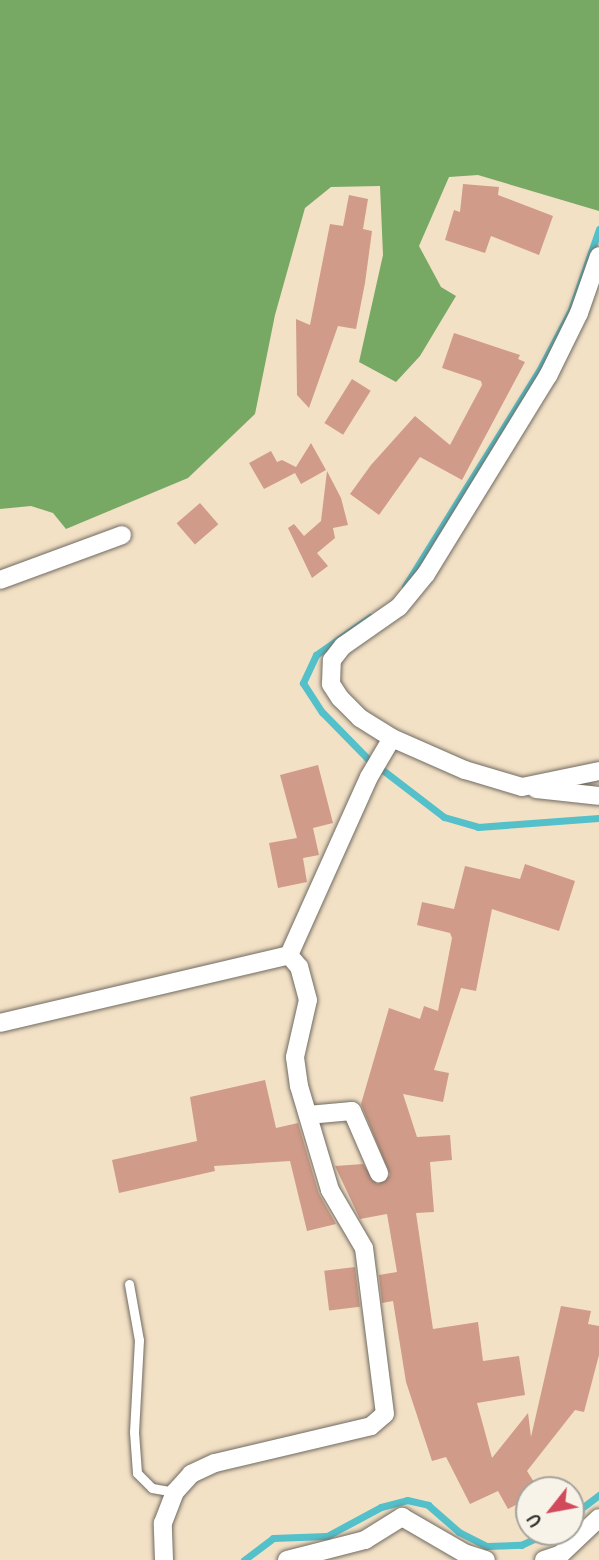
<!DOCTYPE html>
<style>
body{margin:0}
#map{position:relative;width:599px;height:1560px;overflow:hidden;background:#f3e1c6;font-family:"Patrick Hand",sans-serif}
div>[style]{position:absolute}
.forest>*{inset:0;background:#77a964}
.stream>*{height:7px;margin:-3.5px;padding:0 3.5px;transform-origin:3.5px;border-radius:3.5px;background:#53c0ca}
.building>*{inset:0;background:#d09b89;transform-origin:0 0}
.roads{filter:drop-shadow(0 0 2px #716b61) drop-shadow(0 0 2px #716b61)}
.service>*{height:9px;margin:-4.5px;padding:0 4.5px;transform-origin:4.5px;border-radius:4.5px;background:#fff}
.minor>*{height:18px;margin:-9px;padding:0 9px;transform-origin:9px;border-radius:9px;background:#fff}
span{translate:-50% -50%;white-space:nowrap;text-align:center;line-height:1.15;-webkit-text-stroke:7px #f7f3e8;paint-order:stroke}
.north{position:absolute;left:515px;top:1476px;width:70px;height:70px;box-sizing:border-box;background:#f7f3e8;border:2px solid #a5a39c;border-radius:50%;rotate:239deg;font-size:19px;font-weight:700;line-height:28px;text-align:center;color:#2b2b2b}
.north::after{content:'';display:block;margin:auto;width:24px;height:32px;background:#d1495b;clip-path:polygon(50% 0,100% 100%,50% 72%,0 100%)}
</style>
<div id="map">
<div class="forest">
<div style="clip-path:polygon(0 0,599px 0,599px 211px,478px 175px,449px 177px,419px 246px,441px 287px,456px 296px,420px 356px,396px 382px,359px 362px,383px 255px,380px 186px,331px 187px,305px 208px,275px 315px,255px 414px,188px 478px,66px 529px,53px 513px,31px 506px,0 509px)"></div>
</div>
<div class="stream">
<div style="left:405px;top:586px;width:253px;rotate:-58.1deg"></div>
<div style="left:539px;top:371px;width:69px;rotate:-62.3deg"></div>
<div style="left:571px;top:310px;width:86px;rotate:-70.9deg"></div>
<div style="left:370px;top:617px;width:66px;rotate:144.9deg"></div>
<div style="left:316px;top:655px;width:31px;rotate:115deg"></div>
<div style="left:303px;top:683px;width:35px;rotate:57deg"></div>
<div style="left:322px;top:712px;width:64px;rotate:45.6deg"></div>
<div style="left:367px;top:758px;width:97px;rotate:37.5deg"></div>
<div style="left:444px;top:817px;width:35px;rotate:16deg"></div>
<div style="left:478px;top:827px;width:121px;rotate:-4.3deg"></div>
<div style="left:571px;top:1516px;width:35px;rotate:-37deg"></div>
<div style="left:244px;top:1560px;width:36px;rotate:-37deg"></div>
<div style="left:273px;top:1538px;width:54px;rotate:-2.1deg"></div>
<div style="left:327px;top:1536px;width:61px;rotate:-28.2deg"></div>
<div style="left:381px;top:1507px;width:27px;rotate:-15deg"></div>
<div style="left:407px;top:1500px;width:22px;rotate:13deg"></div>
<div style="left:428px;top:1505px;width:41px;rotate:41.1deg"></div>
<div style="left:459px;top:1532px;width:31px;rotate:27deg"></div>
<div style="left:487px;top:1546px;width:34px;rotate:-2deg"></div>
<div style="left:521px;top:1545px;width:31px;rotate:-25deg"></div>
</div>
<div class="building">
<div style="clip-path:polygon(463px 184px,499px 187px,498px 195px,553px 216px,539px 255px,491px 236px,485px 253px,445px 240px,454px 210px,460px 212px)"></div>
<div style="clip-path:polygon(349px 195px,368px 199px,363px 229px,372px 231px,365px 283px,356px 329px,338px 326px,309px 408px,297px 395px,296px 319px,310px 325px,330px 224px,343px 226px)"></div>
<div style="clip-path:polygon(454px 333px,520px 355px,518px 359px,525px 362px,462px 480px,420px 457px,379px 515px,350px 494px,371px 465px,415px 416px,450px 445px,482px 385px,481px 381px,442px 368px)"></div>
<div style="left:352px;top:379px;width:22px;height:52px;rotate:32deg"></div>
<div style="clip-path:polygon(311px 443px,326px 470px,301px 484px,295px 473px,264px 489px,249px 463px,271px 451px,277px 462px,282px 460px,296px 467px)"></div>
<div style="clip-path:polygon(327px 471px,341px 498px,348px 525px,333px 528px,335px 538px,317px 553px,328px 566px,312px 578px,288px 528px,294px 524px,304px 536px,321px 521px)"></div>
<div style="left:200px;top:503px;width:28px;height:31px;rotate:49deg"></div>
<div style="clip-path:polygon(318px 765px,333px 823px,313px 828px,319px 855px,303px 858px,307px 882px,278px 888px,269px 843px,297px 838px,280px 775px)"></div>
<div style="clip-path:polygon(525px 864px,575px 881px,559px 931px,492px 909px,476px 991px,461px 988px,434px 1070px,449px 1073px,443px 1102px,403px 1094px,417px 1137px,450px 1135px,452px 1160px,430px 1162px,434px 1212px,416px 1213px,433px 1329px,478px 1322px,483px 1361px,519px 1356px,525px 1395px,477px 1403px,492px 1458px,528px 1413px,531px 1437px,561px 1306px,591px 1311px,588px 1324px,599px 1326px,599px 1355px,584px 1412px,575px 1410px,527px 1471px,539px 1490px,529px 1490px,529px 1498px,508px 1509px,498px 1491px,470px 1504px,446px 1457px,432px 1461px,406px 1382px,393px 1301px,382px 1303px,379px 1275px,397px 1272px,387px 1214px,360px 1219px,335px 1166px,363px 1164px,377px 1184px,390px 1175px,361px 1104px,389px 1008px,420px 1019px,424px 1006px,438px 1011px,452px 938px,450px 933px,417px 925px,422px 902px,454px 909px,465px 866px,520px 879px)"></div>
<div style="clip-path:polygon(265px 1080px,276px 1128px,298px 1123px,319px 1194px,336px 1224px,307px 1231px,290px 1161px,214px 1166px,215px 1171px,119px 1193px,112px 1160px,197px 1141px,190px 1097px)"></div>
<div style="left:355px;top:1267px;width:40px;height:31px;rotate:83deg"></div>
</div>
<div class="roads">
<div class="service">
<div style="left:129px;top:1284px;width:57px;rotate:79.9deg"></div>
<div style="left:139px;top:1340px;width:92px;rotate:93.1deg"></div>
<div style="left:134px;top:1432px;width:41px;rotate:85.8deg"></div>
<div style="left:137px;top:1473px;width:21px;rotate:45deg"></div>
<div style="left:152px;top:1488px;width:23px;rotate:10deg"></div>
</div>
<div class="minor">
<div style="left:0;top:580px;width:130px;rotate:-20.2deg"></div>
<div style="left:392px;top:738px;width:38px;rotate:-148deg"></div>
<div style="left:360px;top:718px;width:28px;rotate:-135deg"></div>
<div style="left:340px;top:698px;width:17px;rotate:-123deg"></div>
<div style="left:331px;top:684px;width:24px;rotate:-88deg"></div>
<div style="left:332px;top:660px;width:18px;rotate:-52deg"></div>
<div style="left:343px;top:646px;width:68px;rotate:-34.9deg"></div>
<div style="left:399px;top:607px;width:43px;rotate:-50.7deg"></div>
<div style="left:426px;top:574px;width:233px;rotate:-58.4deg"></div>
<div style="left:548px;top:376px;width:70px;rotate:-63.8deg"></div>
<div style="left:579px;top:313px;width:60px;rotate:-70.7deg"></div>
<div style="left:536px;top:789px;width:63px;rotate:6.3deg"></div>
<div style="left:0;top:1023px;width:297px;rotate:-13.2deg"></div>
<div style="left:308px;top:1115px;width:44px;rotate:-5.2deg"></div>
<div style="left:352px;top:1111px;width:68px;rotate:66.5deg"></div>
<div style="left:164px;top:1560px;width:37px;rotate:-92deg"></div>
<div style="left:163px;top:1523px;width:33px;rotate:-69deg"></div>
<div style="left:175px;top:1492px;width:24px;rotate:-48deg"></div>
<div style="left:191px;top:1474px;width:26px;rotate:-25deg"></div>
<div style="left:215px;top:1463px;width:160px;rotate:-13.3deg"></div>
<div style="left:371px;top:1426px;width:18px;rotate:-41deg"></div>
<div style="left:385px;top:1414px;width:167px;rotate:-97.2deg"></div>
<div style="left:364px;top:1248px;width:67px;rotate:-120.4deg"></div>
<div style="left:330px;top:1190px;width:109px;rotate:-106.6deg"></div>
<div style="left:299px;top:1086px;width:29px;rotate:-98deg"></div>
<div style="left:295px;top:1057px;width:58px;rotate:-77.2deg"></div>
<div style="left:308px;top:1000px;width:34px;rotate:-105deg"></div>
<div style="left:299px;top:967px;width:16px;rotate:-130deg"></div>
<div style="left:289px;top:955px;width:195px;rotate:-65.8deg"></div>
<div style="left:369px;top:777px;width:45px;rotate:-59.5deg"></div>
<div style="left:392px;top:738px;width:80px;rotate:23.7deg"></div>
<div style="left:465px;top:770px;width:59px;rotate:16.6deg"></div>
<div style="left:522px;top:787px;width:79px;rotate:-11.7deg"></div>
<div style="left:287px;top:1560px;width:81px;rotate:-14.4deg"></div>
<div style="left:365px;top:1540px;width:44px;rotate:-31.9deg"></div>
<div style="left:402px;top:1517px;width:72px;rotate:30.1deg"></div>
<div style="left:464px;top:1553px;width:23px;rotate:18deg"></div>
<div style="left:544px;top:1560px;width:18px;rotate:-19deg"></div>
<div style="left:561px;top:1554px;width:52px;rotate:-43.5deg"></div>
</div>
</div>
<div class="north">U</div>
</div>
